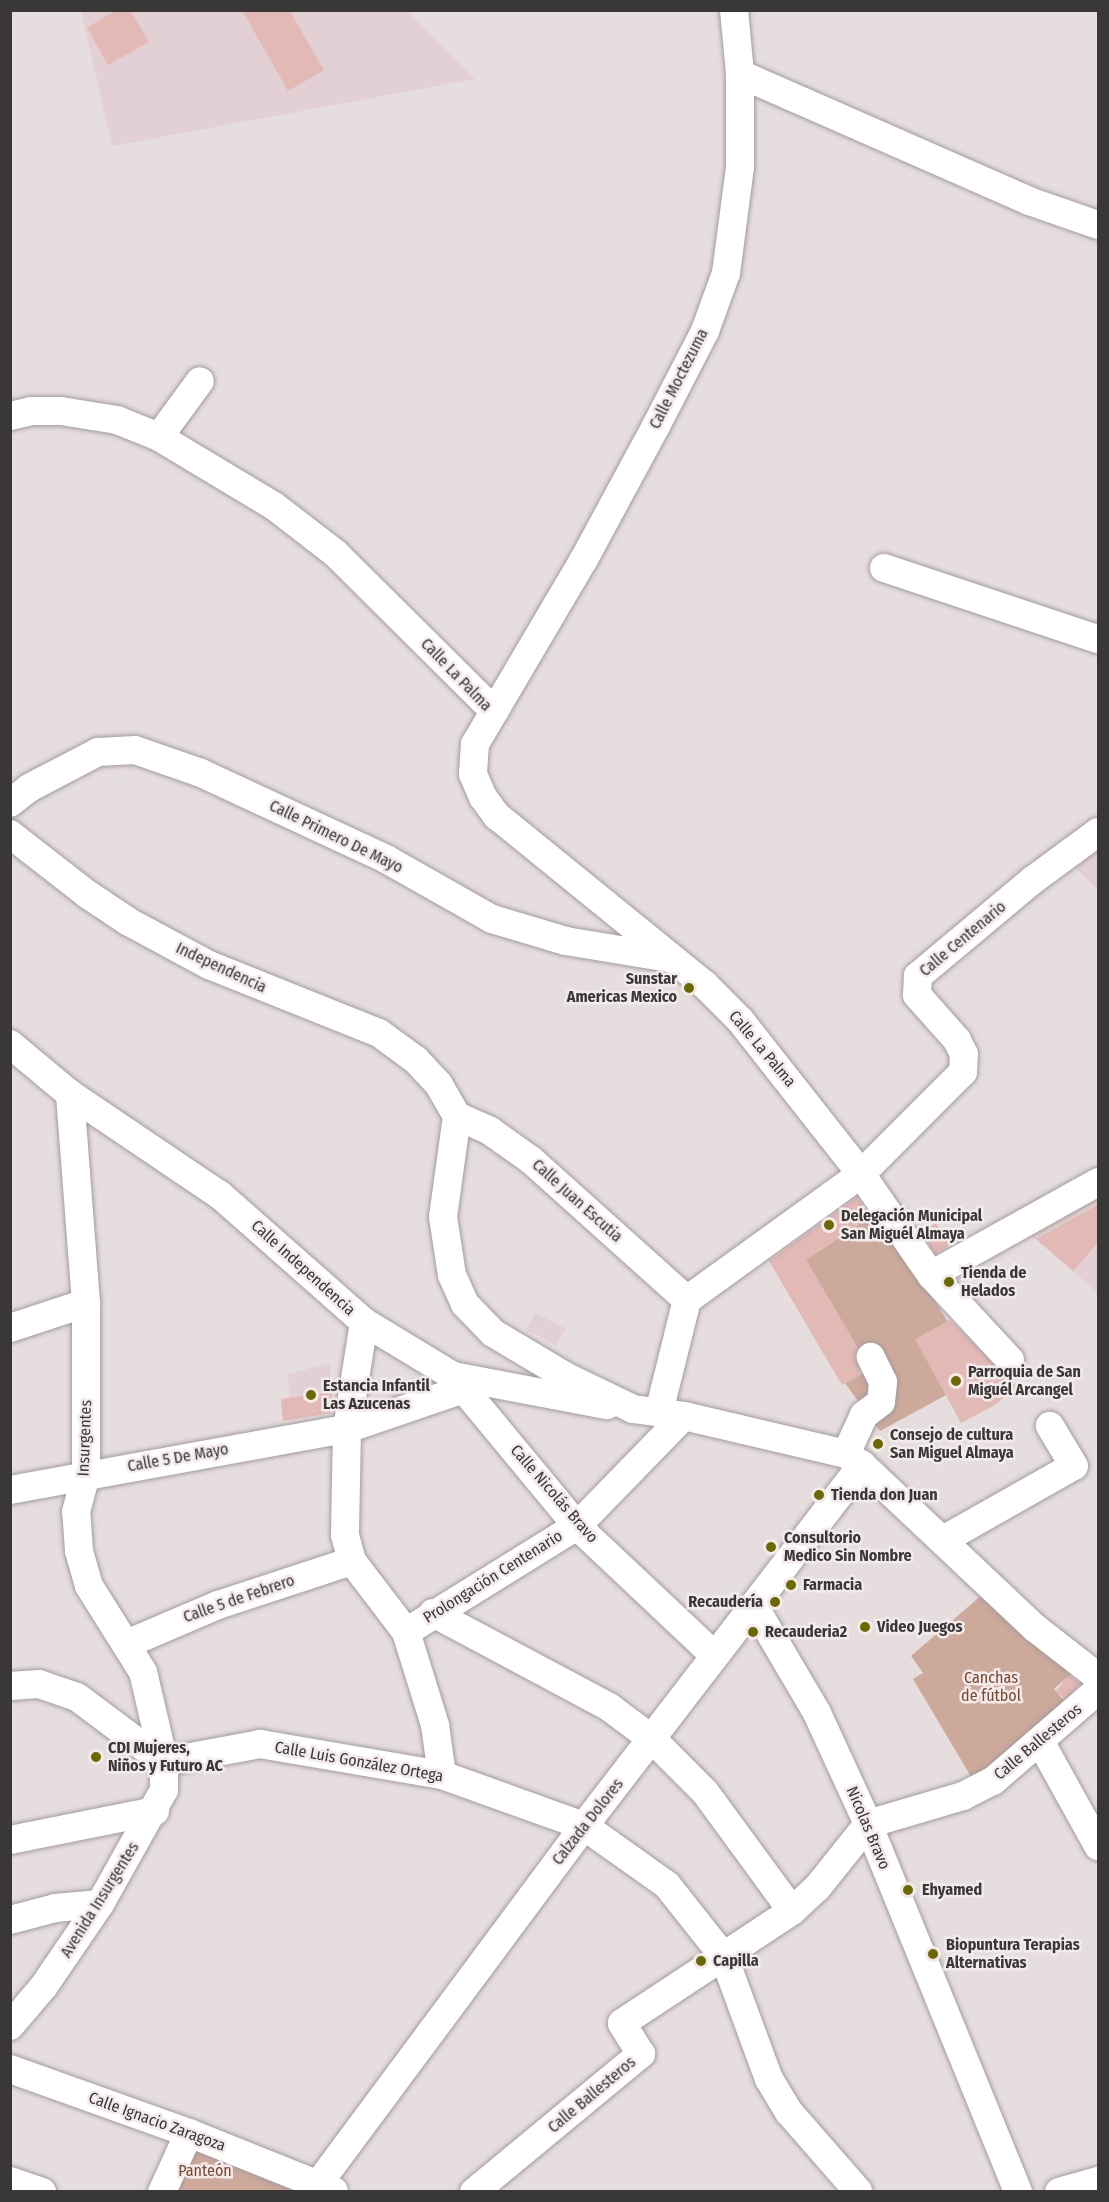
<!DOCTYPE html>
<meta charset="utf-8">
<style>
body{margin:0}
#map{position:relative;width:1109px;height:2202px;overflow:hidden;background:#e6dddf;font-family:"Fira Sans Condensed",sans-serif}
div>[style]{position:absolute}
.built>*{inset:0;background:#e2d0d4;transform-origin:0 0}
.green>*{inset:0;background:#cca99a}
.building>*{inset:0;background:#e2b9b5;transform-origin:0 0}
.roads{filter:drop-shadow(0 0 2px #a39b9d) drop-shadow(0 0 2px #a39b9d)}
.minor>*{height:28px;margin:-14px;padding:0 14px;transform-origin:14px;border-radius:14px;background:#fff}
.dots>*{width:16px;height:16px;translate:-50% -50%;box-sizing:border-box;border:3px solid #f3eaec;border-radius:50%}
span{translate:-50% -50%;white-space:nowrap;text-align:center;line-height:1.15;-webkit-text-stroke:5px #f3eaec;paint-order:stroke}
.street-label{font-size:16px;color:#3a3737}
.poi-label{font-size:16px;color:#3a3737;font-weight:700}
.right{translate:-100% -50%;text-align:right}
.left{translate:0 -50%;text-align:left}
.park-label{font-size:16px;color:#7a4730}
.frame{position:absolute;inset:0;border:12px solid #3a3737;pointer-events:none}
</style>
<div id="map">
<div class="built">
<div style="clip-path:polygon(81px 11px,407px 11px,475px 79px,112px 146px)"></div>
<div style="clip-path:polygon(1098px 847px,1098px 890px,1074px 866px)"></div>
<div style="clip-path:polygon(1098px 1197px,1098px 1293px,1031px 1235px)"></div>
<div style="left:535px;top:1313px;width:34px;height:19px;rotate:27deg"></div>
<div style="clip-path:polygon(330px 1363px,331px 1413px,283px 1421px,281px 1399px,289px 1398px,288px 1374px)"></div>
</div>
<div class="green">
<div style="clip-path:polygon(877px 1212px,948px 1322px,946px 1395px,880px 1431px,845px 1383px,870px 1369px,806px 1260px)"></div>
<div style="clip-path:polygon(983px 1594px,1071px 1674px,1054px 1689px,1069px 1706px,973px 1780px,913px 1679px,923px 1673px,911px 1656px)"></div>
<div style="clip-path:polygon(194px 2144px,305px 2192px,173px 2192px)"></div>
</div>
<div class="building">
<div style="clip-path:polygon(116px 10px,130px 10px,149px 42px,108px 65px,87px 28px)"></div>
<div style="clip-path:polygon(242px 10px,289px 10px,324px 70px,288px 91px)"></div>
<div style="clip-path:polygon(857px 1197px,870px 1216px,806px 1260px,858px 1348px,855px 1356px,861px 1375px,842px 1385px,769px 1261px)"></div>
<div style="clip-path:polygon(1098px 1205px,1098px 1243px,1073px 1271px,1036px 1239px)"></div>
<div style="left:936px;top:1223px;width:26px;height:17px;rotate:59deg"></div>
<div style="clip-path:polygon(950px 1320px,1017px 1387px,995px 1405px,961px 1423px,915px 1339px)"></div>
<div style="clip-path:polygon(332px 1392px,331px 1413px,283px 1421px,281px 1399px)"></div>
<div style="left:1069px;top:1675px;width:14px;height:21px;rotate:39deg"></div>
</div>
<div class="roads">
<div class="minor">
<div style="left:734px;top:10px;width:64px;rotate:84.6deg"></div>
<div style="left:740px;top:74px;width:93px;rotate:90deg"></div>
<div style="left:740px;top:167px;width:107px;rotate:97.5deg"></div>
<div style="left:726px;top:273px;width:62px;rotate:109.9deg"></div>
<div style="left:705px;top:331px;width:107px;rotate:117.3deg"></div>
<div style="left:656px;top:426px;width:151px;rotate:118.4deg"></div>
<div style="left:584px;top:559px;width:215px;rotate:120.5deg"></div>
<div style="left:475px;top:744px;width:30px;rotate:94deg"></div>
<div style="left:473px;top:774px;width:25px;rotate:67deg"></div>
<div style="left:483px;top:797px;width:24px;rotate:54deg"></div>
<div style="left:497px;top:816px;width:267px;rotate:39.1deg"></div>
<div style="left:704px;top:984px;width:51px;rotate:45deg"></div>
<div style="left:740px;top:1020px;width:196px;rotate:51.8deg"></div>
<div style="left:861px;top:1174px;width:123px;rotate:55.3deg"></div>
<div style="left:931px;top:1275px;width:116px;rotate:47.1deg"></div>
<div style="left:740px;top:74px;width:316px;rotate:23.7deg"></div>
<div style="left:1029px;top:201px;width:73px;rotate:19.2deg"></div>
<div style="left:10px;top:416px;width:22px;rotate:-13deg"></div>
<div style="left:31px;top:411px;width:30px"></div>
<div style="left:61px;top:411px;width:57px;rotate:9.1deg"></div>
<div style="left:117px;top:420px;width:45px;rotate:22deg"></div>
<div style="left:159px;top:437px;width:134px;rotate:31deg"></div>
<div style="left:274px;top:506px;width:78px;rotate:37.7deg"></div>
<div style="left:336px;top:554px;width:223px;rotate:44.8deg"></div>
<div style="left:159px;top:437px;width:69px;rotate:-53.8deg"></div>
<div style="left:884px;top:568px;width:225px;rotate:18.4deg"></div>
<div style="left:10px;top:803px;width:24px;rotate:-38deg"></div>
<div style="left:29px;top:788px;width:78px;rotate:-27.6deg"></div>
<div style="left:98px;top:752px;width:37px;rotate:-3deg"></div>
<div style="left:135px;top:750px;width:70px;rotate:19.2deg"></div>
<div style="left:201px;top:773px;width:204px;rotate:24.9deg"></div>
<div style="left:386px;top:859px;width:122px;rotate:29.5deg"></div>
<div style="left:492px;top:919px;width:77px;rotate:16.6deg"></div>
<div style="left:566px;top:941px;width:104px;rotate:9.4deg"></div>
<div style="left:10px;top:834px;width:98px;rotate:37.9deg"></div>
<div style="left:87px;top:894px;width:50px;rotate:33.7deg"></div>
<div style="left:129px;top:922px;width:91px;rotate:28.3deg"></div>
<div style="left:209px;top:965px;width:183px;rotate:21.8deg"></div>
<div style="left:379px;top:1033px;width:46px;rotate:36.1deg"></div>
<div style="left:416px;top:1060px;width:34px;rotate:47deg"></div>
<div style="left:439px;top:1085px;width:36px;rotate:60deg"></div>
<div style="left:457px;top:1116px;width:102px;rotate:97.9deg"></div>
<div style="left:443px;top:1217px;width:59px;rotate:81.2deg"></div>
<div style="left:452px;top:1275px;width:32px;rotate:66deg"></div>
<div style="left:465px;top:1304px;width:40px;rotate:46deg"></div>
<div style="left:493px;top:1333px;width:84px;rotate:30.8deg"></div>
<div style="left:565px;top:1376px;width:76px;rotate:25.9deg"></div>
<div style="left:633px;top:1409px;width:51px;rotate:7.8deg"></div>
<div style="left:684px;top:1416px;width:166px;rotate:13.2deg"></div>
<div style="left:846px;top:1454px;width:19px;rotate:35deg"></div>
<div style="left:862px;top:1465px;width:238px;rotate:43.3deg"></div>
<div style="left:1035px;top:1628px;width:80px;rotate:37.9deg"></div>
<div style="left:10px;top:1044px;width:78px;rotate:39.8deg"></div>
<div style="left:70px;top:1094px;width:181px;rotate:34deg"></div>
<div style="left:220px;top:1195px;width:192px;rotate:41.4deg"></div>
<div style="left:364px;top:1322px;width:104px;rotate:31.2deg"></div>
<div style="left:453px;top:1376px;width:157px;rotate:10.7deg"></div>
<div style="left:457px;top:1116px;width:36px;rotate:24deg"></div>
<div style="left:490px;top:1131px;width:50px;rotate:35.3deg"></div>
<div style="left:531px;top:1160px;width:210px;rotate:41.9deg"></div>
<div style="left:931px;top:1275px;width:191px;rotate:-29.1deg"></div>
<div style="left:364px;top:1322px;width:108px;rotate:99deg"></div>
<div style="left:347px;top:1429px;width:106px;rotate:91.1deg"></div>
<div style="left:345px;top:1535px;width:27px;rotate:75deg"></div>
<div style="left:352px;top:1561px;width:89px;rotate:52.7deg"></div>
<div style="left:10px;top:1328px;width:80px;rotate:-18.2deg"></div>
<div style="left:453px;top:1376px;width:195px;rotate:50.4deg"></div>
<div style="left:577px;top:1526px;width:188px;rotate:43.3deg"></div>
<div style="left:659px;top:1412px;width:115px;rotate:-76deg"></div>
<div style="left:687px;top:1300px;width:215px;rotate:-35.9deg"></div>
<div style="left:861px;top:1174px;width:144px;rotate:-45deg"></div>
<div style="left:963px;top:1072px;width:18px;rotate:-87deg"></div>
<div style="left:964px;top:1054px;width:16px;rotate:-117deg"></div>
<div style="left:957px;top:1040px;width:60px;rotate:-131.6deg"></div>
<div style="left:917px;top:995px;width:19px;rotate:-87deg"></div>
<div style="left:918px;top:976px;width:150px;rotate:-39.9deg"></div>
<div style="left:1033px;top:880px;width:81px;rotate:-36.4deg"></div>
<div style="left:846px;top:1454px;width:43px;rotate:-65.2deg"></div>
<div style="left:864px;top:1415px;width:21px;rotate:-37deg"></div>
<div style="left:881px;top:1402px;width:20px;rotate:-84deg"></div>
<div style="left:883px;top:1382px;width:28px;rotate:-116deg"></div>
<div style="left:10px;top:1490px;width:342px;rotate:-10.3deg"></div>
<div style="left:347px;top:1429px;width:124px;rotate:-18.9deg"></div>
<div style="left:943px;top:1540px;width:150px;rotate:-29.5deg"></div>
<div style="left:1074px;top:1466px;width:47px;rotate:-121deg"></div>
<div style="left:754px;top:1606px;width:124px;rotate:59.5deg"></div>
<div style="left:817px;top:1713px;width:122px;rotate:65.3deg"></div>
<div style="left:868px;top:1824px;width:397px;rotate:67.8deg"></div>
<div style="left:433px;top:1613px;width:200px;rotate:28.1deg"></div>
<div style="left:609px;top:1707px;width:54px;rotate:36.7deg"></div>
<div style="left:652px;top:1739px;width:75px;rotate:45deg"></div>
<div style="left:705px;top:1792px;width:147px;rotate:53.8deg"></div>
<div style="left:129px;top:1643px;width:97px;rotate:-23.1deg"></div>
<div style="left:218px;top:1605px;width:141px;rotate:-18.2deg"></div>
<div style="left:10px;top:1686px;width:29px;rotate:-4deg"></div>
<div style="left:39px;top:1684px;width:40px;rotate:18.9deg"></div>
<div style="left:77px;top:1697px;width:109px;rotate:36.8deg"></div>
<div style="left:1041px;top:1743px;width:118px;rotate:61deg"></div>
<div style="left:164px;top:1762px;width:98px;rotate:-10.6deg"></div>
<div style="left:260px;top:1744px;width:185px;rotate:9.7deg"></div>
<div style="left:442px;top:1775px;width:151px;rotate:19.8deg"></div>
<div style="left:584px;top:1826px;width:102px;rotate:35.4deg"></div>
<div style="left:667px;top:1885px;width:92px;rotate:51.6deg"></div>
<div style="left:724px;top:1957px;width:130px;rotate:69.8deg"></div>
<div style="left:769px;top:2079px;width:39px;rotate:59deg"></div>
<div style="left:789px;top:2112px;width:105px;rotate:48.9deg"></div>
<div style="left:442px;top:1775px;width:50px;rotate:-98deg"></div>
<div style="left:435px;top:1725px;width:97px;rotate:-107.3deg"></div>
<div style="left:406px;top:1632px;width:201px;rotate:-31.8deg"></div>
<div style="left:577px;top:1526px;width:153px;rotate:-45.8deg"></div>
<div style="left:10px;top:1840px;width:148px;rotate:-11.3deg"></div>
<div style="left:10px;top:1920px;width:47px;rotate:-14.9deg"></div>
<div style="left:55px;top:1908px;width:45px;rotate:-5.1deg"></div>
<div style="left:10px;top:2026px;width:52px;rotate:-49.6deg"></div>
<div style="left:44px;top:1986px;width:99px;rotate:-55.7deg"></div>
<div style="left:100px;top:1904px;width:131px;rotate:-60.7deg"></div>
<div style="left:164px;top:1790px;width:28px;rotate:-90deg"></div>
<div style="left:164px;top:1762px;width:92px;rotate:-103.1deg"></div>
<div style="left:143px;top:1672px;width:102px;rotate:-122.1deg"></div>
<div style="left:89px;top:1586px;width:36px;rotate:-106deg"></div>
<div style="left:79px;top:1551px;width:39px;rotate:-94deg"></div>
<div style="left:76px;top:1512px;width:39px;rotate:-75deg"></div>
<div style="left:86px;top:1474px;width:171px;rotate:-90deg"></div>
<div style="left:86px;top:1303px;width:210px;rotate:-94.4deg"></div>
<div style="left:10px;top:2069px;width:190px;rotate:19.7deg"></div>
<div style="left:189px;top:2133px;width:156px;rotate:21.8deg"></div>
<div style="left:10px;top:2181px;width:34px;rotate:19deg"></div>
<div style="left:319px;top:2183px;width:445px;rotate:-53.4deg"></div>
<div style="left:584px;top:1826px;width:456px;rotate:-52.4deg"></div>
<div style="left:162px;top:2192px;width:65px;rotate:-65.4deg"></div>
<div style="left:474px;top:2192px;width:217px;rotate:-39.6deg"></div>
<div style="left:641px;top:2054px;width:36px;rotate:-122deg"></div>
<div style="left:622px;top:2023px;width:204px;rotate:-33.4deg"></div>
<div style="left:792px;top:1911px;width:34px;rotate:-43deg"></div>
<div style="left:817px;top:1888px;width:82px;rotate:-51.4deg"></div>
<div style="left:868px;top:1824px;width:99px;rotate:-16.4deg"></div>
<div style="left:963px;top:1796px;width:34px;rotate:-27deg"></div>
<div style="left:993px;top:1781px;width:139px;rotate:-40.9deg"></div>
<div style="left:1059px;top:2192px;width:41px;rotate:-15.8deg"></div>
</div>
</div>
<div class="dots">
<div style="left:689px;top:988px;background:#6c6903"></div>
<div style="left:829px;top:1225px;background:#6c6903"></div>
<div style="left:949px;top:1282px;background:#6c6903"></div>
<div style="left:956px;top:1381px;background:#6c6903"></div>
<div style="left:311px;top:1395px;background:#6c6903"></div>
<div style="left:878px;top:1444px;background:#6c6903"></div>
<div style="left:819px;top:1495px;background:#6c6903"></div>
<div style="left:771px;top:1547px;background:#6c6903"></div>
<div style="left:791px;top:1585px;background:#6c6903"></div>
<div style="left:775px;top:1602px;background:#6c6903"></div>
<div style="left:865px;top:1627px;background:#6c6903"></div>
<div style="left:753px;top:1632px;background:#6c6903"></div>
<div style="left:96px;top:1757px;background:#6c6903"></div>
<div style="left:908px;top:1890px;background:#6c6903"></div>
<div style="left:933px;top:1954px;background:#6c6903"></div>
<div style="left:701px;top:1961px;background:#6c6903"></div>
</div>
<div class="street-label">
<span style="left:679px;top:379px;rotate:-63deg">Calle Moctezuma</span>
<span style="left:456px;top:675px;rotate:46deg">Calle La Palma</span>
<span style="left:336px;top:837px;rotate:26deg">Calle Primero De Mayo</span>
<span style="left:963px;top:939px;rotate:-40deg">Calle Centenario</span>
<span style="left:221px;top:968px;rotate:25deg">Independencia</span>
<span style="left:762px;top:1049px;rotate:50deg">Calle La Palma</span>
<span style="left:577px;top:1201px;rotate:42deg">Calle Juan Escutia</span>
<span style="left:303px;top:1268px;rotate:42deg">Calle Independencia</span>
<span style="left:85px;top:1438px;rotate:-88deg">Insurgentes</span>
<span style="left:178px;top:1458px;rotate:-10deg">Calle 5 De Mayo</span>
<span style="left:554px;top:1494px;rotate:49deg">Calle Nicolás Bravo</span>
<span style="left:493px;top:1577px;rotate:-32deg">Prolongación Centenario</span>
<span style="left:239px;top:1599px;rotate:-19deg">Calle 5 de Febrero</span>
<span style="left:1038px;top:1742px;rotate:-40deg">Calle Ballesteros</span>
<span style="left:359px;top:1762px;rotate:10deg">Calle Luis González Ortega</span>
<span style="left:588px;top:1822px;rotate:-52deg">Calzada Dolores</span>
<span style="left:868px;top:1828px;rotate:67deg">Nicolas Bravo</span>
<span style="left:100px;top:1900px;rotate:-58deg">Avenida Insurgentes</span>
<span style="left:592px;top:2095px;rotate:-40deg">Calle Ballesteros</span>
<span style="left:157px;top:2122px;rotate:20deg">Calle Ignacio Zaragoza</span>
</div>
<div class="poi-label">
<span class="right" style="left:677px;top:988px">Sunstar<br>Americas Mexico</span>
<span class="left" style="left:841px;top:1225px">Delegación Municipal<br>San Miguél Almaya</span>
<span class="left" style="left:961px;top:1282px">Tienda de<br>Helados</span>
<span class="left" style="left:968px;top:1381px">Parroquia de San<br>Miguél Arcangel</span>
<span class="left" style="left:323px;top:1395px">Estancia Infantil<br>Las Azucenas</span>
<span class="left" style="left:890px;top:1444px">Consejo de cultura<br>San Miguel Almaya</span>
<span class="left" style="left:831px;top:1495px">Tienda don Juan</span>
<span class="left" style="left:784px;top:1547px">Consultorio<br>Medico Sin Nombre</span>
<span class="left" style="left:803px;top:1585px">Farmacia</span>
<span class="right" style="left:763px;top:1602px">Recaudería</span>
<span class="left" style="left:877px;top:1627px">Video Juegos</span>
<span class="left" style="left:765px;top:1632px">Recauderia2</span>
<span class="left" style="left:108px;top:1757px">CDI Mujeres,<br>Niños y Futuro AC</span>
<span class="left" style="left:922px;top:1890px">Ehyamed</span>
<span class="left" style="left:946px;top:1954px">Biopuntura Terapias<br>Alternativas</span>
<span class="left" style="left:713px;top:1961px">Capilla</span>
</div>
<div class="park-label">
<span style="left:991px;top:1687px">Canchas<br>de fútbol</span>
<span style="left:205px;top:2171px">Panteón</span>
</div>
<div class="frame"></div>
</div>
